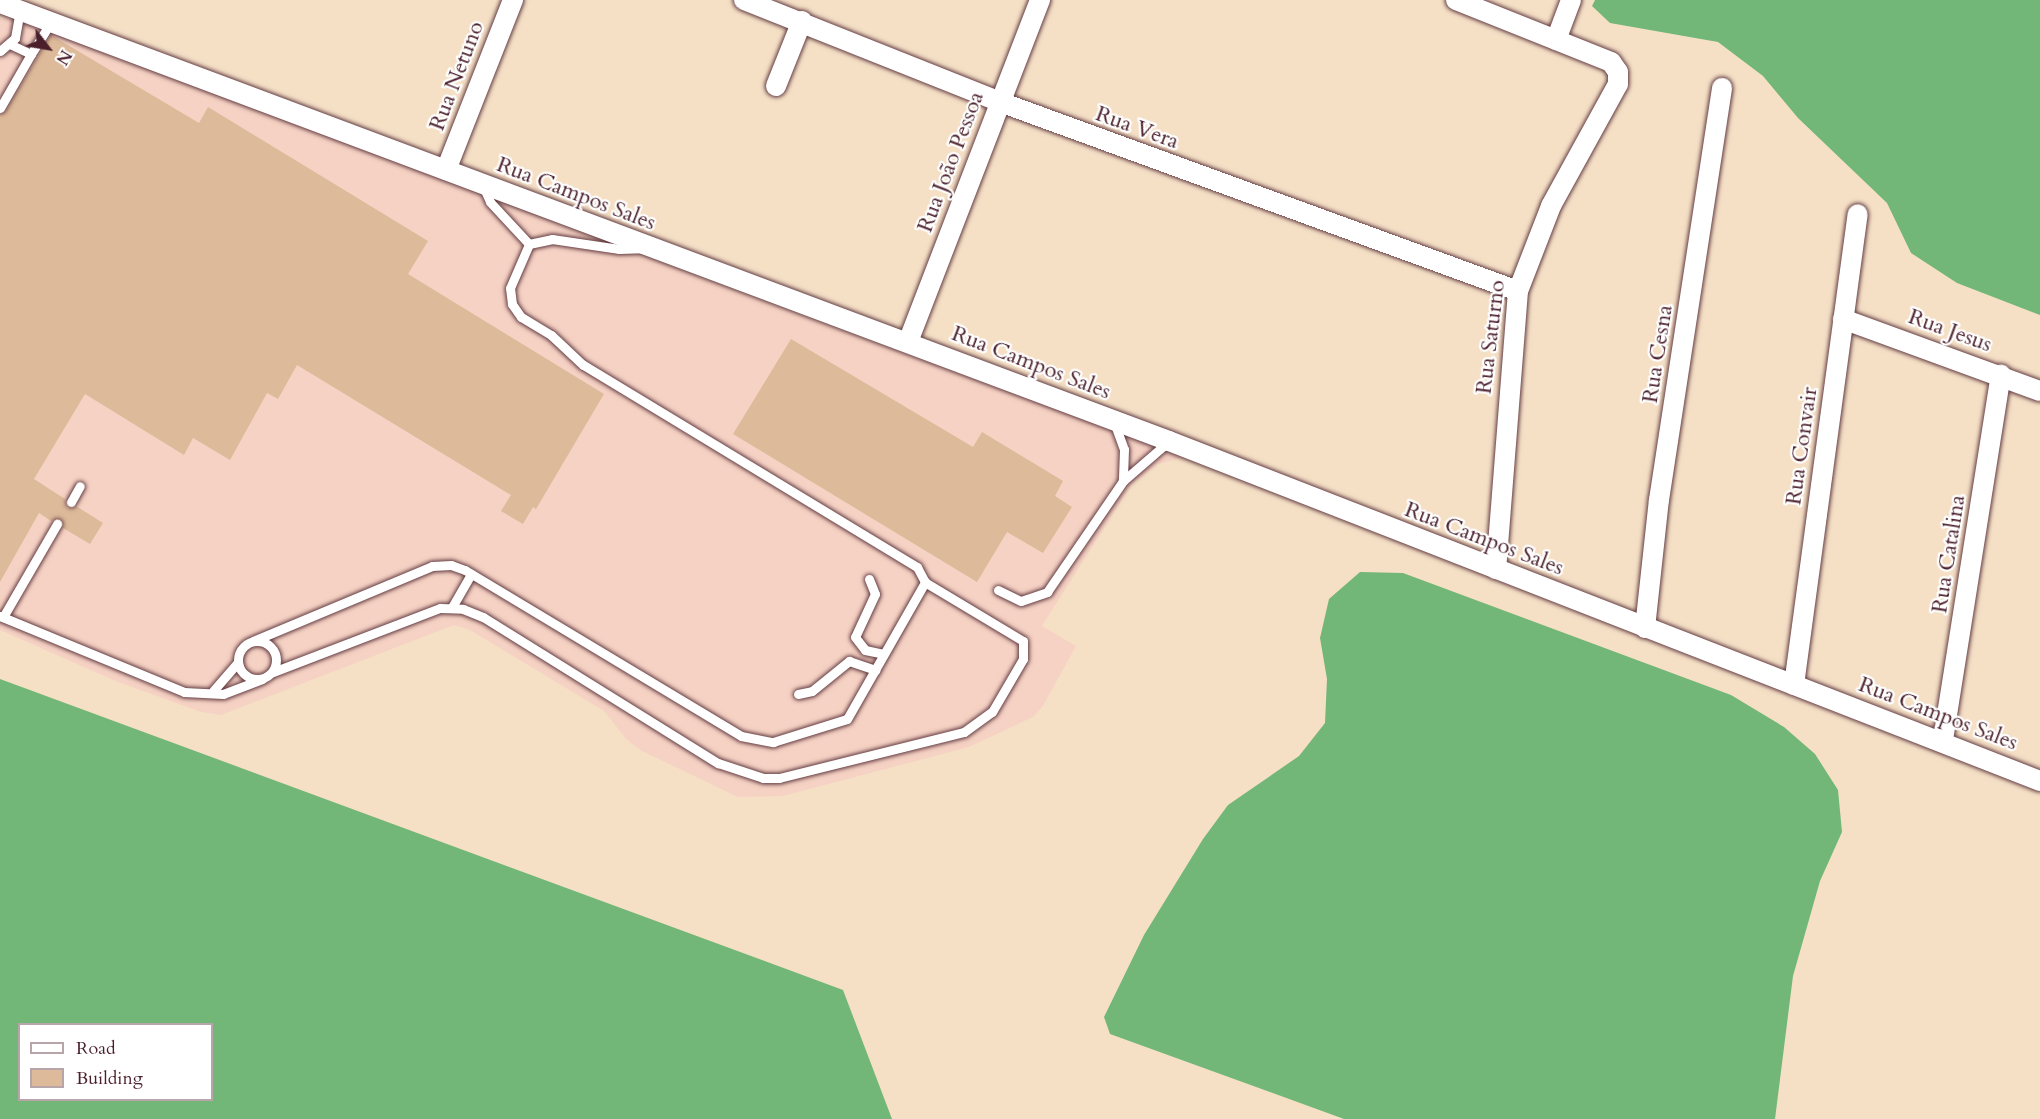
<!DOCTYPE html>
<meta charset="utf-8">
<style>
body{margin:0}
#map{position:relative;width:2040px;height:1119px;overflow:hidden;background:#f5e0c6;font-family:Cardo,serif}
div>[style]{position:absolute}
.built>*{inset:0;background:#f6d2c4}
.forest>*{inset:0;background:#72b678}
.building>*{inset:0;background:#ddba99}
.roads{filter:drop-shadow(0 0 2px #643c42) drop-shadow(0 0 2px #643c42)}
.lane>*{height:9px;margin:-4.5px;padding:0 4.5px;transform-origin:4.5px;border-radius:4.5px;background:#fff}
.lane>.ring{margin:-4.5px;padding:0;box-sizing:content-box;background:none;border:9px solid #fff;border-radius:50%}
.street>*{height:20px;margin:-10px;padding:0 10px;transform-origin:10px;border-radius:10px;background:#fff}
span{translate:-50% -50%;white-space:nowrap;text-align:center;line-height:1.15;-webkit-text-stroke:4.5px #fff;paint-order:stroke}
.street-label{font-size:22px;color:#4a1f2b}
.legend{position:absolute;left:18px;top:1023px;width:195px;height:78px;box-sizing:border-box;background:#fff;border:2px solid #b7a5aa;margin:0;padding:8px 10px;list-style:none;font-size:18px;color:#4a1f2b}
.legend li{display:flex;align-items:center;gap:12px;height:30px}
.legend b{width:30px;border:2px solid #b7a5aa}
.north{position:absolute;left:18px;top:18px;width:60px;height:60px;-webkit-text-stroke:4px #fff;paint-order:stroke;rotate:121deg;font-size:16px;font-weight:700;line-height:24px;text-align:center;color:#4a1f2b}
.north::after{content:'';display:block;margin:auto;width:21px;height:27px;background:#4a1f2b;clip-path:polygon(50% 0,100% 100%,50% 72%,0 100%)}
</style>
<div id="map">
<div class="built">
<div style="clip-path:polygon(0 18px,29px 22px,792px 312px,1185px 457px,1158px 464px,1132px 484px,1042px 626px,1076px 646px,1043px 706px,1033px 717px,969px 747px,783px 796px,738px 797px,642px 751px,626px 739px,604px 711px,470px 630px,454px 625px,221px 715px,201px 712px,113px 680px,0 630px)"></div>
</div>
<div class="forest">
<div style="clip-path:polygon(1595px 0,2040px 0,2040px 315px,1957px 283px,1911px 253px,1887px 203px,1798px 118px,1763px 76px,1718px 42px,1610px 23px,1592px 6px)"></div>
<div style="clip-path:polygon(1360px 572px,1403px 573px,1731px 695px,1784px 727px,1815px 754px,1838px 790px,1842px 832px,1820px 881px,1793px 976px,1775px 1119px,1344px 1119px,1110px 1034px,1104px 1017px,1144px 935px,1203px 839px,1228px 805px,1299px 756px,1325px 723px,1327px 679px,1320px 638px,1329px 599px)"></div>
<div style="clip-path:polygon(evenodd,0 679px,843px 990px,892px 1119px,0 1119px,0 679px,20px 1024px,212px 1024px,212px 1100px,20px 1100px,20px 1024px)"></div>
</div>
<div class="building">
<div style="clip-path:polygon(51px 35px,199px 123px,208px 107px,428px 241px,408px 274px,604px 394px,536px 509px,533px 507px,523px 524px,501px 511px,511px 495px,297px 365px,278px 399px,267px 393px,230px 460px,193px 438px,184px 455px,85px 394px,34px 479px,65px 499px,67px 508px,76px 506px,103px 523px,90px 544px,63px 528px,61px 519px,51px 521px,39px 513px,0 582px,0 115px,6px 111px)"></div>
<div style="clip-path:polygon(791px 339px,973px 447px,982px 432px,1063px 481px,1055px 496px,1072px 507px,1043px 553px,1007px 532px,977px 582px,733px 434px)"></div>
</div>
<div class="roads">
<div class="lane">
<div style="left:0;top:51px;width:20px;rotate:-41deg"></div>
<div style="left:15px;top:38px;width:28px;rotate:-80deg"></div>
<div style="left:31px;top:54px;width:39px;rotate:-58deg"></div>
<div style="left:0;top:108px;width:62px;rotate:-60.1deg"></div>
<div style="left:31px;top:54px;width:23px;rotate:-155deg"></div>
<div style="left:483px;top:186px;width:17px;rotate:66deg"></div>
<div style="left:490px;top:202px;width:57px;rotate:47.1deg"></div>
<div style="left:529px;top:244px;width:24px;rotate:-12deg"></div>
<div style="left:552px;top:239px;width:68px;rotate:8.5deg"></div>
<div style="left:619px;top:249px;width:23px;rotate:-2deg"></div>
<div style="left:1114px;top:422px;width:29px;rotate:70deg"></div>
<div style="left:1124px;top:449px;width:32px;rotate:92deg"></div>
<div style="left:71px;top:502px;width:18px;rotate:-61deg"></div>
<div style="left:869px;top:579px;width:16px;rotate:68deg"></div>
<div style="left:875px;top:594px;width:47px;rotate:114.9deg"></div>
<div style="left:855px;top:637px;width:16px;rotate:52deg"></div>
<div style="left:865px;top:650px;width:19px;rotate:12deg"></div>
<div style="left:998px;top:590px;width:25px;rotate:26deg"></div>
<div style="left:1021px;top:601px;width:28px;rotate:-19deg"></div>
<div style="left:1047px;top:592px;width:135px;rotate:-55.6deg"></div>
<div style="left:1123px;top:481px;width:61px;rotate:-41deg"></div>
<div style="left:452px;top:607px;width:38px;rotate:-60deg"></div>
<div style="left:0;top:616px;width:199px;rotate:22.4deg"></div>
<div style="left:184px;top:692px;width:39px;rotate:3deg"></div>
<div style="left:223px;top:694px;width:42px;rotate:-21deg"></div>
<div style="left:3px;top:617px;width:108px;rotate:-59.9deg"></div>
<div class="ring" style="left:238px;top:641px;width:29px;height:29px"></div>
<div style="left:253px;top:641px;width:194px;rotate:-22.7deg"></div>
<div style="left:432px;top:566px;width:19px;rotate:-3deg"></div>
<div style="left:451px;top:565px;width:15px;rotate:20deg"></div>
<div style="left:465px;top:570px;width:322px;rotate:31deg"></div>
<div style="left:741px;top:736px;width:33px;rotate:11deg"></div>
<div style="left:773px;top:742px;width:77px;rotate:-17.3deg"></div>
<div style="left:847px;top:719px;width:158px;rotate:-60.3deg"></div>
<div style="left:273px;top:672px;width:179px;rotate:-21deg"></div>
<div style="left:440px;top:608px;width:23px;rotate:2deg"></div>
<div style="left:463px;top:609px;width:22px;rotate:22deg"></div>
<div style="left:483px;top:617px;width:277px;rotate:31.9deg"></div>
<div style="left:718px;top:763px;width:47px;rotate:18.4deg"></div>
<div style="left:763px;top:778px;width:16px"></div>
<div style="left:779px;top:778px;width:191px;rotate:-14deg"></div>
<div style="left:964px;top:732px;width:34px;rotate:-36deg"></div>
<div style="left:992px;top:712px;width:61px;rotate:-59.7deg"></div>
<div style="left:1023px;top:659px;width:18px;rotate:-90deg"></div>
<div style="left:1023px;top:641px;width:114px;rotate:-149deg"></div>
<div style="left:925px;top:582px;width:17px;rotate:-118deg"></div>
<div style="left:917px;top:567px;width:390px;rotate:-148.8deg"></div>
<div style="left:583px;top:365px;width:44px;rotate:-136.8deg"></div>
<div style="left:551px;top:335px;width:35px;rotate:-149deg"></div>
<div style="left:521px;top:317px;width:16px;rotate:-125deg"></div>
<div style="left:512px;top:304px;width:16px;rotate:-97deg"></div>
<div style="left:510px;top:288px;width:48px;rotate:-66.6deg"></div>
<div style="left:213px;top:691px;width:38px;rotate:-49deg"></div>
<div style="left:798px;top:694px;width:14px;rotate:-12deg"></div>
<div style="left:812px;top:691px;width:48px;rotate:-39deg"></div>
<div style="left:849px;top:661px;width:28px;rotate:19deg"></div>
</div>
<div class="street">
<div style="left:744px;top:0;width:276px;rotate:21.7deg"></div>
<div style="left:1000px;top:102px;width:551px;rotate:20.05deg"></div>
<div style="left:1456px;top:0;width:167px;rotate:21.8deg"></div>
<div style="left:1611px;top:62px;width:12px;rotate:55deg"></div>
<div style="left:1618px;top:72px;width:12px;rotate:90deg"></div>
<div style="left:1618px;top:84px;width:139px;rotate:118.8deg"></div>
<div style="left:1551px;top:206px;width:91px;rotate:111.2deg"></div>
<div style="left:1518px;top:291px;width:279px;rotate:94.5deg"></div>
<div style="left:0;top:3px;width:1248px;rotate:20.54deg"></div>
<div style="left:1169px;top:441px;width:935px;rotate:21.32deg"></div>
<div style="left:1556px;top:40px;width:43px;rotate:-69.4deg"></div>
<div style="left:776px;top:86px;width:70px;rotate:-68.2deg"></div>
<div style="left:446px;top:170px;width:183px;rotate:-68.5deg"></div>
<div style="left:1843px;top:319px;width:210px;rotate:20.1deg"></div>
<div style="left:908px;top:342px;width:367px;rotate:-68.9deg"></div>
<div style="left:1645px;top:628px;width:129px;rotate:-83.8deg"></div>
<div style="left:1659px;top:500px;width:417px;rotate:-81.3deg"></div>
<div style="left:1794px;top:685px;width:475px;rotate:-82.3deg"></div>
<div style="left:1943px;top:740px;width:370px;rotate:-81deg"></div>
</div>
</div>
<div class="street-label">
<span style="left:457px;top:76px;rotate:-69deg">Rua Netuno</span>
<span style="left:1137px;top:128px;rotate:20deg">Rua Vera</span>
<span style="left:951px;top:162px;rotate:-69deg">Rua João Pessoa</span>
<span style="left:576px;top:194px;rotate:21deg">Rua Campos Sales</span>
<span style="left:1950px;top:331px;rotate:20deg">Rua Jesus</span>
<span style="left:1491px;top:337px;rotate:-83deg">Rua Saturno</span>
<span style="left:1658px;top:354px;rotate:-81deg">Rua Cesna</span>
<span style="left:1031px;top:363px;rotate:21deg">Rua Campos Sales</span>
<span style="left:1802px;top:446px;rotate:-82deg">Rua Convair</span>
<span style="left:1484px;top:539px;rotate:21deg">Rua Campos Sales</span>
<span style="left:1949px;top:554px;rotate:-81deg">Rua Catalina</span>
<span style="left:1938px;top:714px;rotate:21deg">Rua Campos Sales</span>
</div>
<ul class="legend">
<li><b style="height:8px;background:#fff"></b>Road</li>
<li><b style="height:16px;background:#ddba99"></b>Building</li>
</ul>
<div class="north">N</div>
</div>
